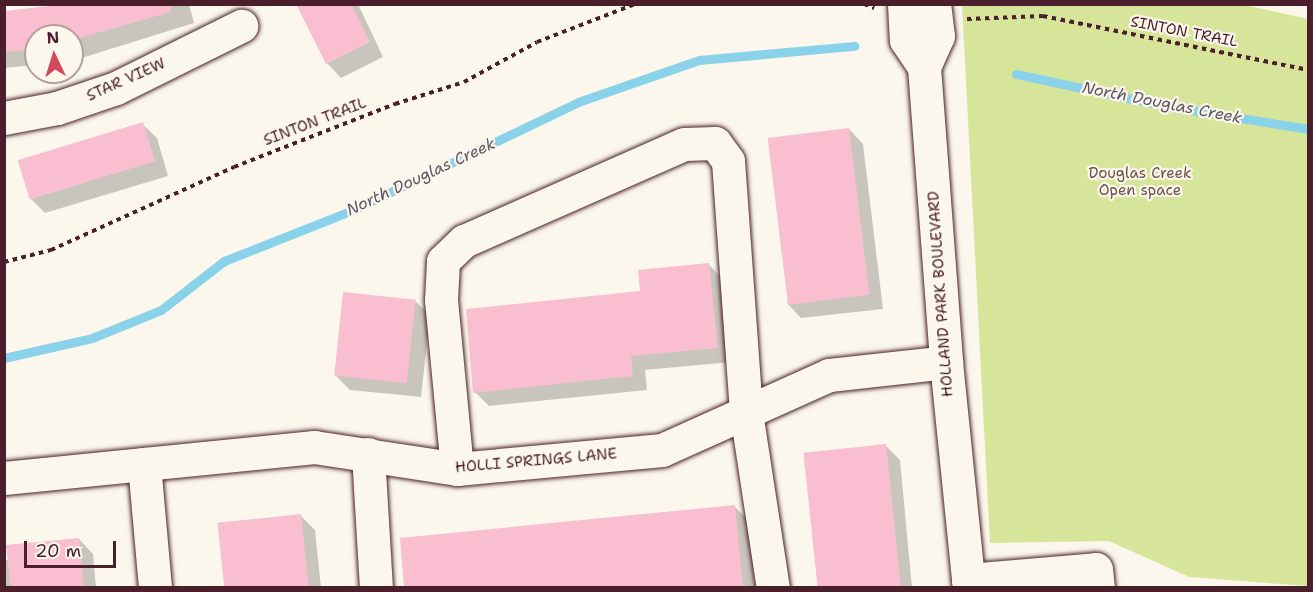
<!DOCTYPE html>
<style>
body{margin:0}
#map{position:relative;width:1313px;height:592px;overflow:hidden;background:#fbf7ec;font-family:"Shantell Sans",sans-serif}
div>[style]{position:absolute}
.green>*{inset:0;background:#d6e599}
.shadow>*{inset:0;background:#0003}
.stream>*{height:9px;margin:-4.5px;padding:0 4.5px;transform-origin:4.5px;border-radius:4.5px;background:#89d2ea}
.building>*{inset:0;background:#f9bfd0;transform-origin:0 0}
.path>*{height:4px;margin-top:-2px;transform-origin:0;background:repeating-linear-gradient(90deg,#4a1f2b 0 4.5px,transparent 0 9px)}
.roads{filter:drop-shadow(0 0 2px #4a1f2b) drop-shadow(0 0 2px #4a1f2b)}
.minor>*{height:33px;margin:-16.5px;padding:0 16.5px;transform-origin:16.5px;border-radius:16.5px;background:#fbf7ec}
span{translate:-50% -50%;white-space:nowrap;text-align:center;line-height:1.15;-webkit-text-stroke:4.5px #fbf7ec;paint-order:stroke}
.street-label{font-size:15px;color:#4a1f2b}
.park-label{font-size:15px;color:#6d5046}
.water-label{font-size:16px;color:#5d5564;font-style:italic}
.frame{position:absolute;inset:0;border:6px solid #4a1f2b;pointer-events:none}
.north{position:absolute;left:24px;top:24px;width:60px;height:60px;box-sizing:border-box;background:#fbf7ec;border:2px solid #b4a19f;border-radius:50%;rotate:356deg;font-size:16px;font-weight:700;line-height:24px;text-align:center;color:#4a1f2b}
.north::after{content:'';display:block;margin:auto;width:21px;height:27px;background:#d1495b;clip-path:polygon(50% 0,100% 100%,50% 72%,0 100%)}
.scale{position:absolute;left:24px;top:541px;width:92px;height:27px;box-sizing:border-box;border:3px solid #4a1f2b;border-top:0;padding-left:8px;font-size:18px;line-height:21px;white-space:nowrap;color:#4a1f2b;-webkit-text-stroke:4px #fbf7ec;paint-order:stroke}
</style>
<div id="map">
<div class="green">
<div style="clip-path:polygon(1240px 4px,1308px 19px,1308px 586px,1189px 577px,1109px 541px,990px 543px,962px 5px)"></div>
</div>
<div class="shadow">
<div style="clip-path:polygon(72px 4px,189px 4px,194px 23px,72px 61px,72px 36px,36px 36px,36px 65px,4px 68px,4px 12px)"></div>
<div style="clip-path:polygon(298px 4px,358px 4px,383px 57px,341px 78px,327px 63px)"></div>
<div style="clip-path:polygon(142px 124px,157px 138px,168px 176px,45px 213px,31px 199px)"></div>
<div style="clip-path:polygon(849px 129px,863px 144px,883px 309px,801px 318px,787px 303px)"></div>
<div style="clip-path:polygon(709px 265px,723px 279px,731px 362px,645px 370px,647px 390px,489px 406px,475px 392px)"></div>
<div style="clip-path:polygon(415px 301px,430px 315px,421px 397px,350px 390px,335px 375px)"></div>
<div style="clip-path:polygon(886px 446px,900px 460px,912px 588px,817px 588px)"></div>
<div style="clip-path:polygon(735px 507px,749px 521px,755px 588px,406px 588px)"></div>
<div style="clip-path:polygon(301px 516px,315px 530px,321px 588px,225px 588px)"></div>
<div style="clip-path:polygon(79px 539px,93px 554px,96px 588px,4px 588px,4px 561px)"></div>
</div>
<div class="stream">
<div style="left:1016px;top:74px;width:152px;rotate:12.1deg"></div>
<div style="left:1165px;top:106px;width:145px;rotate:9.1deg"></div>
<div style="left:4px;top:358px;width:90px;rotate:-12.8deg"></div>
<div style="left:92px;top:338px;width:74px;rotate:-22.1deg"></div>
<div style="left:161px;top:310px;width:80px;rotate:-37.9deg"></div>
<div style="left:224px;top:261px;width:139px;rotate:-21.6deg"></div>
<div style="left:353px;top:210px;width:250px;rotate:-25.6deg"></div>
<div style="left:578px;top:102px;width:128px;rotate:-19.1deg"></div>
<div style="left:699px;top:60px;width:156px;rotate:-5.2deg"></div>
</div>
<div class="building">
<div style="clip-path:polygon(68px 4px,170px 4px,171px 12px,72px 40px,73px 46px,72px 46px,72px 36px,36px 36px,36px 49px,4px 52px,4px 11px)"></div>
<div style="clip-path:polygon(296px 4px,351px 4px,370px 42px,326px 64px)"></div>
<div style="left:143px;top:122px;width:41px;height:131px;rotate:73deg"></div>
<div style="left:849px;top:128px;width:168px;height:82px;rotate:83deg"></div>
<div style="clip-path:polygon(709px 263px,718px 348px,631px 356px,633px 376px,473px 393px,466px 309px,640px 291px,638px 270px)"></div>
<div style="left:343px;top:292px;width:73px;height:84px;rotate:6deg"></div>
<div style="left:886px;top:444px;width:145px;height:83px;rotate:84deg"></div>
<div style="clip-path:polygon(735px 505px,743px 588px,404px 588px,400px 538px)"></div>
<div style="left:301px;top:514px;width:74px;height:84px;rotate:84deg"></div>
<div style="clip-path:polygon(79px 538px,84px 588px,11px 588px,6px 545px)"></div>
</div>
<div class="path">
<div style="left:864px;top:4px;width:11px;rotate:22deg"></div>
<div style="left:967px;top:19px;width:76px;rotate:-2.3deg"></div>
<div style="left:1043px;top:16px;width:270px;rotate:11.5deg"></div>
<div style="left:4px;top:262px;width:49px;rotate:-14.3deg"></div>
<div style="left:51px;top:250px;width:201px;rotate:-24.4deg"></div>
<div style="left:234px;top:167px;width:173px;rotate:-21.4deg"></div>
<div style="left:395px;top:104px;width:72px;rotate:-17.7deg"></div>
<div style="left:464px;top:82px;width:83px;rotate:-28.7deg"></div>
<div style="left:537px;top:42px;width:105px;rotate:-21.2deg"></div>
</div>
<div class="roads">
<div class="minor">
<div style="left:904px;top:4px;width:36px;rotate:87deg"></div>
<div style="left:906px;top:40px;width:32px;rotate:56deg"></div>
<div style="left:924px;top:67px;width:296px;rotate:85.7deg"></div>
<div style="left:946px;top:362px;width:227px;rotate:84.2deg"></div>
<div style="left:924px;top:67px;width:34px;rotate:-66deg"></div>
<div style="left:938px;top:36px;width:32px;rotate:-97deg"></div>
<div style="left:4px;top:118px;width:54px;rotate:-10.7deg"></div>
<div style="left:57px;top:108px;width:62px;rotate:-18.7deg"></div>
<div style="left:116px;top:88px;width:140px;rotate:-26.4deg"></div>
<div style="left:368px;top:454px;width:134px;rotate:86.6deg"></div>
<div style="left:144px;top:464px;width:124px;rotate:84.9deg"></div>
<div style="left:457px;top:469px;width:170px;rotate:-95.4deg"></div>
<div style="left:441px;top:300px;width:39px;rotate:-87deg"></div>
<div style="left:443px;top:261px;width:29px;rotate:-44deg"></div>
<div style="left:464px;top:241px;width:240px;rotate:-23.8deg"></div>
<div style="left:684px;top:144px;width:31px;rotate:-2deg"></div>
<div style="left:715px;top:143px;width:22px;rotate:54deg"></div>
<div style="left:728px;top:161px;width:252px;rotate:85.9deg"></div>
<div style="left:746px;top:412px;width:178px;rotate:81.3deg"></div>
<div style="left:4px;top:478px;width:312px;rotate:-5.7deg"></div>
<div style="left:314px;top:447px;width:145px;rotate:8.7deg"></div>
<div style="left:457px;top:469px;width:206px;rotate:-5.3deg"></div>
<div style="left:662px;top:450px;width:183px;rotate:-24.2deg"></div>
<div style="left:829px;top:375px;width:118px;rotate:-6.3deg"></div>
<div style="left:968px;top:580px;width:128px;rotate:-4.9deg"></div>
<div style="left:1096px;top:569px;width:19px;rotate:84deg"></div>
</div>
</div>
<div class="street-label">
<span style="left:1184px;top:32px;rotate:11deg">SINTON TRAIL</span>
<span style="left:126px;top:80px;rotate:-24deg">STAR VIEW</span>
<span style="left:315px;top:122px;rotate:-21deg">SINTON TRAIL</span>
<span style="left:941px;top:294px;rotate:-94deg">HOLLAND PARK BOULEVARD</span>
<span style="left:536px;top:461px;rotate:-5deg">HOLLI SPRINGS LANE</span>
</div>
<div class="park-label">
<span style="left:1140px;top:182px">Douglas Creek<br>Open space</span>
</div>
<div class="water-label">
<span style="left:1162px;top:103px;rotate:11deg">North Douglas Creek</span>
<span style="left:421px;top:177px;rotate:-25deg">North Douglas Creek</span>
</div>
<div class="frame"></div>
<div class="north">N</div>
<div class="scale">20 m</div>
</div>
